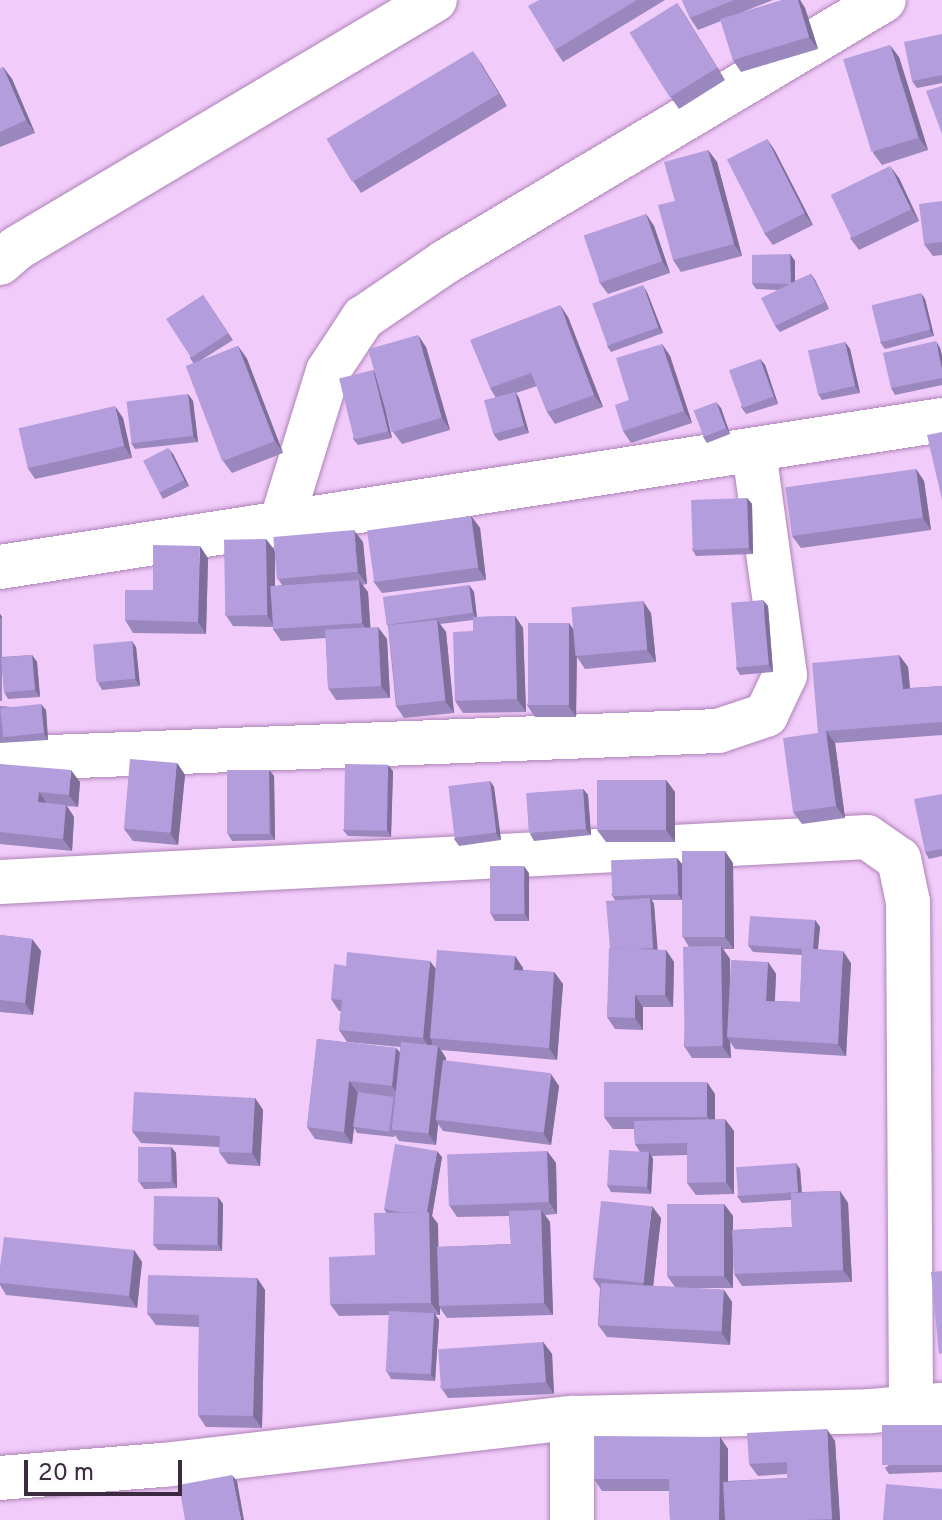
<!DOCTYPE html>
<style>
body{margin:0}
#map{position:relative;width:942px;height:1520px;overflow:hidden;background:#f1cbf9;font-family:Overpass,sans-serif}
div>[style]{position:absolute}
.roads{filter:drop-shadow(0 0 2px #ae82b8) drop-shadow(0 0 2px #ae82b8)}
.minor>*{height:44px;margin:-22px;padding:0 22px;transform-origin:22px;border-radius:22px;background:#fff}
.tertiary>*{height:44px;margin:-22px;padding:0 22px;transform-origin:22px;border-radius:22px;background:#fff}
.wall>*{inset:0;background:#9a87bd}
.shaded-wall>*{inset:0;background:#7d6e9a;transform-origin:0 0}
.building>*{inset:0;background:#b39ddc;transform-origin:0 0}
span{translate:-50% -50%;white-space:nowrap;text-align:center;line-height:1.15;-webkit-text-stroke:7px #fbfbfb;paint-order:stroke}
.scale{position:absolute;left:24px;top:1460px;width:158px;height:36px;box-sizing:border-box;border:4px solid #3c2a40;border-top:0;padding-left:10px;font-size:24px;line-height:28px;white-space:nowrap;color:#3c2a40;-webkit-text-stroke:6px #fbfbfb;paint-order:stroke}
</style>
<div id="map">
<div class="roads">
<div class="minor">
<div style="left:281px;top:523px;width:159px;rotate:-72.8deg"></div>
<div style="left:328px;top:371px;width:64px;rotate:-56.6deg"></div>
<div style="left:363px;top:318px;width:99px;rotate:-34.3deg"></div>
<div style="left:445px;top:262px;width:511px;rotate:-30.83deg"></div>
<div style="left:0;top:567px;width:953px;rotate:-8.87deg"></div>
<div style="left:0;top:759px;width:719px;rotate:-2.23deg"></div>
<div style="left:718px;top:731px;width:51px;rotate:-18.4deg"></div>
<div style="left:766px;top:715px;width:44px;rotate:-64.6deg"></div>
<div style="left:785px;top:675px;width:226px;rotate:-97.9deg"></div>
<div style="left:0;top:882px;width:868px;rotate:-2.97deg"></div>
<div style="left:867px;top:837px;width:39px;rotate:35deg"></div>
<div style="left:899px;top:859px;width:44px;rotate:78.2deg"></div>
<div style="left:908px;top:902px;width:506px;rotate:89.66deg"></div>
<div style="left:572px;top:1418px;width:299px;rotate:-1.3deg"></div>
<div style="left:871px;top:1411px;width:70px;rotate:-4.9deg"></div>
<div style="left:0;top:1478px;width:164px;rotate:-4.6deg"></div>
<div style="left:163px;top:1465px;width:412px;rotate:-6.6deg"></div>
<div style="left:572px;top:1418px;width:102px;rotate:90deg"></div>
</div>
<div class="tertiary">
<div style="left:0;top:263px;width:23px;rotate:-41deg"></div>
<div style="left:17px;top:248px;width:486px;rotate:-30.7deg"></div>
</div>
</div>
<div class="wall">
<div style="clip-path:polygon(539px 0,665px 0,563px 62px,555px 50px)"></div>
<div style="clip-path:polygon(682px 0,773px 0,740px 13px,783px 0,800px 0,805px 8px,818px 49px,741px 72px,733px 60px,721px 21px,698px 30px,690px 18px)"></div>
<div style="clip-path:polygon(677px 3px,725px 80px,679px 109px,670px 96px)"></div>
<div style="clip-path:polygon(942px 34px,942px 83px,917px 88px,912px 81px)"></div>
<div style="clip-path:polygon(899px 57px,928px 150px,882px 165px,873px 153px)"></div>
<div style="clip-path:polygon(481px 63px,507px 106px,361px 193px,353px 181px)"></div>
<div style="clip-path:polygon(3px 67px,12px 79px,35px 133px,0 147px,0 69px)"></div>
<div style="clip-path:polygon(767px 139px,775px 151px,813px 225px,773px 245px,764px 233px)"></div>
<div style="clip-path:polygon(708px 150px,717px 162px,742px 256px,681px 272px,673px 260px,675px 201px)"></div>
<div style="clip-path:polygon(899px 178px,919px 221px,859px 250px,850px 238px)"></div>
<div style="clip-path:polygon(942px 201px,942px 255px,933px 256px,924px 244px)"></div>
<div style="clip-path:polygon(646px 214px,654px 226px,670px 273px,608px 294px,599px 282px)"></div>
<div style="clip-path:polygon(790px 254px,795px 261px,795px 281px,811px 274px,815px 280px,829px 309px,780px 332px,775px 326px,778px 290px,756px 289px,752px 283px)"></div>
<div style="clip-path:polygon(647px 292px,663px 333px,611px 352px,607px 346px)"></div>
<div style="clip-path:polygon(203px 295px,233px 340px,195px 364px,238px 346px,247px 359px,283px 453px,232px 473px,223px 461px,194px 364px,190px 358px)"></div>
<div style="clip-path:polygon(925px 299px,934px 336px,885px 349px,880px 342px)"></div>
<div style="clip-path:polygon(568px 317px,603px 407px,555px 424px,547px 412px,537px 386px,516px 393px,519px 398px,529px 433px,499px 441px,494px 435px,496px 398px,490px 388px)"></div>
<div style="clip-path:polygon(845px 342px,850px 349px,860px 393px,822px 400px,818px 394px)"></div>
<div style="clip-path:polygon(662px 344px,670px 356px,692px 423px,631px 443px,623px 431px,629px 400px)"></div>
<div style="clip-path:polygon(426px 347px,450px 430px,402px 444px,393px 432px,382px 396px,392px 438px,358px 445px,353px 439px,373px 370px,375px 374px)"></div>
<div style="clip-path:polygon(940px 348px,942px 356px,942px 385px,895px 395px,891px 388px)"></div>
<div style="clip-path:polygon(760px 359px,765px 365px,778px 404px,746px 414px,741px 407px)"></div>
<div style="clip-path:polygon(188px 394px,193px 401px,198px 442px,135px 449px,131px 443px)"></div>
<div style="clip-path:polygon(721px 408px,730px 434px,707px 443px,703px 437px)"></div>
<div style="clip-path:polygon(123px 418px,132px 458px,35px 479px,27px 467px)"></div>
<div style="clip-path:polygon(173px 454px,189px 486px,163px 499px,159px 492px)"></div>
<div style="clip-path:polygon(916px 469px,924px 481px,931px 530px,801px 548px,792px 536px)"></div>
<div style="clip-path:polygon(747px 498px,752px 504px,753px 554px,696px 556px,692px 549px)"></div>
<div style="clip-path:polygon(471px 516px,480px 528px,486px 580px,382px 593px,373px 581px)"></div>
<div style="clip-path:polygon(266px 539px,275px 551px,275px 586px,282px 585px,278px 579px,363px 542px,367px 584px,362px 585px,368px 592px,370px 627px,387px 639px,390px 698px,336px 700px,328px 688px,326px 638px,281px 641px,273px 629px,273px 627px,233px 626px,225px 614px)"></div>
<div style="clip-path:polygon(208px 558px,206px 634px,133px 633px,125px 620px,153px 590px)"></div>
<div style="clip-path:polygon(469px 585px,474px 592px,477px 617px,515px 616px,523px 628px,526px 712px,463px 713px,455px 701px,473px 631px,473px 620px,440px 624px,446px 632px,454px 713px,404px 718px,396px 706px,388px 626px,386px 623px)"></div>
<div style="clip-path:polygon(768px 606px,773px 672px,740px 675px,736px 668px)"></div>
<div style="clip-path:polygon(651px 613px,656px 662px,585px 669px,577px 657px,576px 717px,535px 717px,527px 705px,569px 623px,574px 630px)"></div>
<div style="clip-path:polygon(0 614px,2px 617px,2px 657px,32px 655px,37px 662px,40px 697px,8px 699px,4px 692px,2px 664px,2px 701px,0 701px)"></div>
<div style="clip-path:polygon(136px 647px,140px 686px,102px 690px,98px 683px)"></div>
<div style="clip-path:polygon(899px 655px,908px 667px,910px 688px,942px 686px,942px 735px,835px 743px,845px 818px,802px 824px,793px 812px,818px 733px)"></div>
<div style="clip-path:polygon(0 706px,46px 710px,48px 740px,0 743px)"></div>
<div style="clip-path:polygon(177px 763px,185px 775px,178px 845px,133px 841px,124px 829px)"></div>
<div style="clip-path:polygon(0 764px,80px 782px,78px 807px,67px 806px,74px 817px,72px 851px,0 844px)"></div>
<div style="clip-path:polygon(269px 770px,274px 776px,275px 840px,232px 841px,228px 834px)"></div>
<div style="clip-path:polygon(393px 771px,391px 837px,348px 836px,343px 830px)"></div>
<div style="clip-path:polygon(666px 780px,675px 792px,675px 842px,606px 842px,597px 830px)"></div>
<div style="clip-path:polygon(490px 781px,494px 787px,501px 840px,459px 846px,454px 839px)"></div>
<div style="clip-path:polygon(583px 789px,588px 795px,591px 835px,534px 841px,530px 834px)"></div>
<div style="clip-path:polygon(942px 794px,942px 856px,929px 859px,925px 852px)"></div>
<div style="clip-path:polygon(677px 858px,682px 864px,682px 900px,652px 900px,654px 904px,657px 950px,666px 950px,674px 962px,673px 1007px,643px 1007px,643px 1030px,615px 1029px,607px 1017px,615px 900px,611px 894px)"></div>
<div style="clip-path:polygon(733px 863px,734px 949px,723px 949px,730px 959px,730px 986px,768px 962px,776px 974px,775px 1001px,800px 1002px,802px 955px,753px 952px,748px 945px,815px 920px,820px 927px,818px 949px,851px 963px,846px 1056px,735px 1049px,730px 1042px,731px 1058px,692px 1058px,684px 1046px,689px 947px,683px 937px)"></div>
<div style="clip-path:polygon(529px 873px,529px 921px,495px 921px,491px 914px)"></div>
<div style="clip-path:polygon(0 935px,32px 939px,41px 951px,33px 1015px,0 1012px)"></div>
<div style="clip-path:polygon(515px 956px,523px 968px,523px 970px,554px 972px,563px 984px,557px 1060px,441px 1050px,446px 1058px,446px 1061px,559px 1086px,551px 1145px,443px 1131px,438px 1124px,436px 1145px,399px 1141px,395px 1135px,394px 1137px,357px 1133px,354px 1128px,352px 1144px,315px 1139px,307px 1127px,317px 1039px,396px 1048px,400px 1052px,400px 1047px,347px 1042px,339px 1030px,341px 1011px,339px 1011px,331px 999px,346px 966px,436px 968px)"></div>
<div style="clip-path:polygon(715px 1094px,715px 1119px,734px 1131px,734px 1194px,696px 1195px,687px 1183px,687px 1155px,652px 1156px,653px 1159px,651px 1194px,611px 1192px,607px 1185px,640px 1152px,635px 1144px,634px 1129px,613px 1129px,604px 1117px)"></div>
<div style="clip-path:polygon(255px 1098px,263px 1110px,260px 1166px,228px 1164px,219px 1152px,219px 1147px,141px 1143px,132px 1131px)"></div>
<div style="clip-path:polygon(171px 1147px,176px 1153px,177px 1188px,144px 1189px,139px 1182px)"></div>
<div style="clip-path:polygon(547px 1151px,556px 1163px,557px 1214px,545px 1215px,550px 1222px,553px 1315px,447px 1318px,440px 1308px,440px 1315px,435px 1315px,439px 1320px,435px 1381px,391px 1379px,387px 1372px,389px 1315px,339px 1316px,330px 1304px,375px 1255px,386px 1212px,384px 1209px,442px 1157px,432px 1216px,438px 1224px,438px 1247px,511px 1244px,509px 1216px,457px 1217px,449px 1205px)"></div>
<div style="clip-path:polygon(800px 1169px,802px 1192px,840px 1191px,848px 1203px,852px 1282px,742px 1286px,734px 1274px,733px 1235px,733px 1288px,686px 1288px,724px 1290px,732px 1302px,730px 1345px,607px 1337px,598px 1325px,600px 1288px,593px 1278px,661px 1218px,653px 1286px,675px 1287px,667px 1276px,724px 1204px,733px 1216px,733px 1230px,792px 1227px,791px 1200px,742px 1203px,737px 1196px)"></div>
<div style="clip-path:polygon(223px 1204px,222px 1251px,158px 1250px,153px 1244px)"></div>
<div style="clip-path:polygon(134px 1250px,142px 1262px,137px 1308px,6px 1295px,0 1285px,0 1267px)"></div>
<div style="clip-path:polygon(257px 1278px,265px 1290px,262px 1428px,206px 1427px,198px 1415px,199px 1327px,156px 1325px,147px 1313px)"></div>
<div style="clip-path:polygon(543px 1342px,552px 1354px,554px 1394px,448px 1398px,440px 1386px)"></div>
<div style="clip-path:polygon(942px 1425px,942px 1472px,889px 1474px,885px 1468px)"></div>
<div style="clip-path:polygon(720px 1437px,728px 1449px,728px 1481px,787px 1478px,787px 1474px,758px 1476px,749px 1464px,835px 1441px,840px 1520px,670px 1520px,669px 1491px,602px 1491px,594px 1479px)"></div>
</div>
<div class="shaded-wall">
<div style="clip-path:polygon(798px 0,800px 0,805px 8px,818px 49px,809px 37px)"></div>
<div style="clip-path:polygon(677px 3px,685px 15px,725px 80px,717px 68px)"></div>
<div style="clip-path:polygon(890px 45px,899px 57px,928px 150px,919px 138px)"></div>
<div style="clip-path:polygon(473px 51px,481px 63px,507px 106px,499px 94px)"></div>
<div style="clip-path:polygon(3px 67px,12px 79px,35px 133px,26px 120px)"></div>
<div style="clip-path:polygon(767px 139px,775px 151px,813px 225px,804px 213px)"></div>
<div style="clip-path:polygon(708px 150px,717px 162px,742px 256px,734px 244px)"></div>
<div style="clip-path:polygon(890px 166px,899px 178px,919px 221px,911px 209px)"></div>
<div style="clip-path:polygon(646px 214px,654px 226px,670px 273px,662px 261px)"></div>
<div style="clip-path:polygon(790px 254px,795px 261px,795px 290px,791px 283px)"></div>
<div style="clip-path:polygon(811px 274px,815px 280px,829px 309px,825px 302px)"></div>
<div style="clip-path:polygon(643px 285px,647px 292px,663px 333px,658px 327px)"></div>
<div style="clip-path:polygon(921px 293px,925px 299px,934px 336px,930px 330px)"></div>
<div style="clip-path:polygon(560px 305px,568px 317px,603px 407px,594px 395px)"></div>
<div style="clip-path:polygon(418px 335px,426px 347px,450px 430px,442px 418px)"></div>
<div style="clip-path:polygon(936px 341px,940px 348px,942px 356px,942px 369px)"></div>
<div style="clip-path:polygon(845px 342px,850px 349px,860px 393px,855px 386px)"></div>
<div style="clip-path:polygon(662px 344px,670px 356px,692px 423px,684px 411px)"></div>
<div style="clip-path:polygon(238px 346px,247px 359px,283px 453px,275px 441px)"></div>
<div style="clip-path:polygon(760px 359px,765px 365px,778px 404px,774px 397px)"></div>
<div style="clip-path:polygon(373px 370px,378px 377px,392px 438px,388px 431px)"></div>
<div style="clip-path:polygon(515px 392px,519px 398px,529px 433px,524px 426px)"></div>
<div style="clip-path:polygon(188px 394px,193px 401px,198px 442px,193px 436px)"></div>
<div style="clip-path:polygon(716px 402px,721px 408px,730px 434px,726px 428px)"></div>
<div style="clip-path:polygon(115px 406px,123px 418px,132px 458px,124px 446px)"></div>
<div style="clip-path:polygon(168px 448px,173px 454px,189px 486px,184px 480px)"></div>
<div style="clip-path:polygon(916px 469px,924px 481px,931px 530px,923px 518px)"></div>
<div style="clip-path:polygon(747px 498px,752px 504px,753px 554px,749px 548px)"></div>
<div style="clip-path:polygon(471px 516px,480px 528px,486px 580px,478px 568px)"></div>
<div style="clip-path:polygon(354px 530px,363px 542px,367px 584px,358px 572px)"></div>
<div style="clip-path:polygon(266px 539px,275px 551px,275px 627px,267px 615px)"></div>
<div style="clip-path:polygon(200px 546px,208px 558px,206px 634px,198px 622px)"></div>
<div style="clip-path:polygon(359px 580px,368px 592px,371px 636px,362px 623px)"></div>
<div style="clip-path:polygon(469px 585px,474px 592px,477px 620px,473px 613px)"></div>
<div style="clip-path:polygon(763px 600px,768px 606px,773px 672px,769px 665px)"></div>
<div style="clip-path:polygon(643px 601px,651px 613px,656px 662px,647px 650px)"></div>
<div style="left:0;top:614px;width:4px;height:85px;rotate:56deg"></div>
<div style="clip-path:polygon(515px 616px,523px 628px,526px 712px,517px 699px)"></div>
<div style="clip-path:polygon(437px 620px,446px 632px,454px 713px,445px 701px)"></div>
<div style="clip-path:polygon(569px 623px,577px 635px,576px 717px,568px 705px)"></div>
<div style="clip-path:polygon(378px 627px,387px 639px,390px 698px,381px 686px)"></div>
<div style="clip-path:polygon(132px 641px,136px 647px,140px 686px,135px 679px)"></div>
<div style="clip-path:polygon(32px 655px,37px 662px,40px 697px,35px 690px)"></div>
<div style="clip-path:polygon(899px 655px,908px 667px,911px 701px,903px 689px)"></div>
<div style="clip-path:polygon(41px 704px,46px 710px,48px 740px,44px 733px)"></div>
<div style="clip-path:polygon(826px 731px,835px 743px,845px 818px,836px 806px)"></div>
<div style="clip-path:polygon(177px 763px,185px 775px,178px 845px,170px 833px)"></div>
<div style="clip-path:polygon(388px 765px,393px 771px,391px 837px,387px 830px)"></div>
<div style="clip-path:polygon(71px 770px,80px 782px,78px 807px,69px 795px)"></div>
<div style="clip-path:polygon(269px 770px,274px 776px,275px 840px,271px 834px)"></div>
<div style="clip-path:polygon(666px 780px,675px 792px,675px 842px,666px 830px)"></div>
<div style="clip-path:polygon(490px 781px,494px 787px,501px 840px,496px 833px)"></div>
<div style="clip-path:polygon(583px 789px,588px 795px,591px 835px,586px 829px)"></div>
<div style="clip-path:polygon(39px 792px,47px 804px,38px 802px)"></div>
<div style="clip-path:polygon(66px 805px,74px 817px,72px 851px,63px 839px)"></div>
<div style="clip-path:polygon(725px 851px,733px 863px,734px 949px,725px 937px)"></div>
<div style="clip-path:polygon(677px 858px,682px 864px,682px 900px,678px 894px)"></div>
<div style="clip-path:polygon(524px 866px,529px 873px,529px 921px,525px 914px)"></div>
<div style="clip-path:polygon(650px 898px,654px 904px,658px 954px,653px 948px)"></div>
<div style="clip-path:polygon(815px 920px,820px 927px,817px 956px,813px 950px)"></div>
<div style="clip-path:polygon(32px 939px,41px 951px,33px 1015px,25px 1003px)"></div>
<div style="clip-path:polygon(721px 946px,730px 959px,730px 1037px,727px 1037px,730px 1042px,731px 1058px,722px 1046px)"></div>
<div style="clip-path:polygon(666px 950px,674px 962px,673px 1007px,665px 995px)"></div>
<div style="clip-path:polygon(843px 951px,851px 963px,846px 1056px,838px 1044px)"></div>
<div style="clip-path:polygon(515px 956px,523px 968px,522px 982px,514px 970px)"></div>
<div style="clip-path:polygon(430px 961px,439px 973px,430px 1038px,432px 1041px,431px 1050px,423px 1038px)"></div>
<div style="clip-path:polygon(768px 962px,776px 974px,774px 1013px,766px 1001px)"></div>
<div style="clip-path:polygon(554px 972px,563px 984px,557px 1060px,549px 1048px)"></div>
<div style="clip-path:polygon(635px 995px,643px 1007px,643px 1030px,635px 1018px)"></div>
<div style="clip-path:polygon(438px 1046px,446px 1058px,439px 1120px,435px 1119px,438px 1124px,436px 1145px,428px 1133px)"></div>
<div style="clip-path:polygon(396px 1048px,405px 1060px,401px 1098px,392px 1086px)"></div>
<div style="clip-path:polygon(551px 1074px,559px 1086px,551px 1145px,543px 1133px)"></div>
<div style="clip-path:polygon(349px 1081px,358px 1093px,352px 1144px,344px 1132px)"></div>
<div style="clip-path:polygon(707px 1082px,715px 1094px,715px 1128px,707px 1116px)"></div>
<div style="clip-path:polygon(255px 1098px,263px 1110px,260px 1166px,252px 1153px)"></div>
<div style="clip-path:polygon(725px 1119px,734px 1131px,734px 1194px,726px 1182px)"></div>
<div style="clip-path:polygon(171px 1147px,176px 1153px,177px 1188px,173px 1181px)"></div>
<div style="clip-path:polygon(437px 1151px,442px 1157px,432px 1216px,438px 1224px,440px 1315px,431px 1303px,426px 1217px)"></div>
<div style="clip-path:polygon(547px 1151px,556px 1163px,557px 1214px,549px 1202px)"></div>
<div style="clip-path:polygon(649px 1152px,653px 1159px,651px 1194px,647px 1187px)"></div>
<div style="clip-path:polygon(796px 1163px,800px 1169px,802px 1200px,798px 1193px)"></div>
<div style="clip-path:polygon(840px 1191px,848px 1203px,852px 1282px,843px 1270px)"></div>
<div style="clip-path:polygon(218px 1197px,223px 1204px,222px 1251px,218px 1244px)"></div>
<div style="clip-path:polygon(724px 1204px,733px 1216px,733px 1288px,724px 1276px)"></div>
<div style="clip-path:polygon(652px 1206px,661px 1218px,652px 1296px,643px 1284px)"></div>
<div style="clip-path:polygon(541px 1210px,550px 1222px,553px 1315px,544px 1303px)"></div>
<div style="clip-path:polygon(134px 1250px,142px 1262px,137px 1308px,129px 1296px)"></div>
<div style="clip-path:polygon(257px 1278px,265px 1290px,262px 1428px,253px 1416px)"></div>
<div style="clip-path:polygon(724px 1290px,732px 1302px,730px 1345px,721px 1332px)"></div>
<div style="clip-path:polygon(434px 1313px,439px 1320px,435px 1381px,431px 1375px)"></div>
<div style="clip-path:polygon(543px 1342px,552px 1354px,554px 1394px,546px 1382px)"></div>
<div style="clip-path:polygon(827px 1429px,835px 1441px,840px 1520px,833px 1520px,832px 1519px)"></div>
<div style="clip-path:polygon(720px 1437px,728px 1449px,728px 1520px,719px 1520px)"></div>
<div style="clip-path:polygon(232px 1475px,237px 1481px,244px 1520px,241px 1520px)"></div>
</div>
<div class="building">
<div style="clip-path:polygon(539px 0,637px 0,555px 50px,528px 6px)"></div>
<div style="clip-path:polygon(682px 0,734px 0,690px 18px)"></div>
<div style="clip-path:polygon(783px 0,798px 0,809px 37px,733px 60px,720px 19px)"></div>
<div style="left:677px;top:3px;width:76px;height:56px;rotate:58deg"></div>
<div style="clip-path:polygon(942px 34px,942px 75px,912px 81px,904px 42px)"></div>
<div style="left:890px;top:45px;width:97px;height:49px;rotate:73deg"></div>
<div style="left:473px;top:51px;width:50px;height:171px;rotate:59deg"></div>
<div style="clip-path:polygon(3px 67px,26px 120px,0 132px,0 69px)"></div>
<div style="clip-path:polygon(942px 86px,942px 134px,926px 91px)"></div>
<div style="left:767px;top:139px;width:83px;height:45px;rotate:63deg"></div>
<div style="clip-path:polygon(708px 150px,734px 244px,673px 260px,658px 205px,675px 201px,664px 162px)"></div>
<div style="left:890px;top:166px;width:48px;height:66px;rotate:64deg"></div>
<div style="clip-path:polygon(942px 201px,942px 242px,924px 244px,919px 204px)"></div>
<div style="left:646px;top:214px;width:50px;height:66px;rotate:71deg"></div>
<div style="clip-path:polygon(790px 254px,791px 283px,811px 274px,825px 302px,775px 326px,761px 298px,790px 284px,752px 283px,752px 255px)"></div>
<div style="left:643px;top:285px;width:45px;height:54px;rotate:70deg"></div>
<div style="left:921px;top:293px;width:38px;height:51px;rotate:76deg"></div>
<div style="left:203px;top:295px;width:46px;height:44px;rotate:57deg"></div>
<div style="clip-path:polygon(560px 305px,594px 395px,547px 412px,531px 373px,490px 388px,470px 340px)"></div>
<div style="left:418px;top:335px;width:86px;height:52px;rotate:74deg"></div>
<div style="clip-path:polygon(936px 341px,942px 369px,942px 378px,891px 388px,883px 353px)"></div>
<div style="left:845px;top:342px;width:45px;height:38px;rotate:77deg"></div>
<div style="clip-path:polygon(662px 344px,684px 411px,623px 431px,615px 405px,629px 400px,616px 358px)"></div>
<div style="left:238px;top:346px;width:102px;height:56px;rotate:69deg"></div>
<div style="left:760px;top:359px;width:40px;height:33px;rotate:70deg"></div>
<div style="left:373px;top:370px;width:63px;height:35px;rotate:76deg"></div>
<div style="left:515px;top:392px;width:35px;height:32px;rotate:75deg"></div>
<div style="left:188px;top:394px;width:42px;height:62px;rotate:83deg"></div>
<div style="left:716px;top:402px;width:28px;height:24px;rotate:69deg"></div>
<div style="left:115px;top:406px;width:41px;height:99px;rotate:77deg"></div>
<div style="clip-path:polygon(942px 432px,942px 500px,927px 435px)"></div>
<div style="left:168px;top:448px;width:36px;height:28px;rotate:63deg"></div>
<div style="left:916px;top:469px;width:49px;height:132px;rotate:82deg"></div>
<div style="left:747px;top:498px;width:50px;height:56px;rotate:88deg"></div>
<div style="left:471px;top:516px;width:52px;height:105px;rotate:82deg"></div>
<div style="left:354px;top:530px;width:42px;height:81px;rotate:85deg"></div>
<div style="left:266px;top:539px;width:76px;height:42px;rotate:89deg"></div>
<div style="clip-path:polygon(153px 545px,200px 546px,198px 622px,125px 620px,125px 590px,153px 590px)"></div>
<div style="left:359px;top:580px;width:43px;height:89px;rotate:86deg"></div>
<div style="left:469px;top:585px;width:28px;height:87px;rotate:82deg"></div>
<div style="left:763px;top:600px;width:65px;height:32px;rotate:85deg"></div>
<div style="left:643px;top:601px;width:49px;height:72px;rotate:85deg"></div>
<div style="clip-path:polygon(515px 616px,517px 699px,455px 701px,453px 632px,473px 631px,473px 617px)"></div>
<div style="left:437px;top:620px;width:81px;height:49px;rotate:84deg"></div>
<div style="left:528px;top:623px;width:41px;height:82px"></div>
<div style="left:378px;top:627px;width:59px;height:53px;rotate:87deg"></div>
<div style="left:132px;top:641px;width:38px;height:39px;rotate:85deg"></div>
<div style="left:32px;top:655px;width:35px;height:31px;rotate:85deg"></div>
<div style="clip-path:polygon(899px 655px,903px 689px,942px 686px,942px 722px,826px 731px,836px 806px,793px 812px,783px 738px,818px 733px,812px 663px)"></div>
<div style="left:41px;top:704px;width:29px;height:41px;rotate:84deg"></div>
<div style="left:130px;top:759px;width:47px;height:70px;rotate:5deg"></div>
<div style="clip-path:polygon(0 764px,71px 770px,69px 795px,39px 792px,38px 802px,66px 805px,63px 839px,0 832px)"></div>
<div style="left:345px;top:764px;width:43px;height:66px;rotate:1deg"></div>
<div style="left:227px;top:770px;width:42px;height:64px"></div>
<div style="left:597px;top:780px;width:69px;height:50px"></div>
<div style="left:490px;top:781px;width:52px;height:42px;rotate:83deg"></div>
<div style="left:583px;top:789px;width:40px;height:57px;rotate:86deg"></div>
<div style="clip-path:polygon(942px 794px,942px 849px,925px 852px,914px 799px)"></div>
<div style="left:725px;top:851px;width:86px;height:43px;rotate:90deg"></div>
<div style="left:677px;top:858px;width:36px;height:66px;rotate:88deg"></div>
<div style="left:490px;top:866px;width:34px;height:48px"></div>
<div style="clip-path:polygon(650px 898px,653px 948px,634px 949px,610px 948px,606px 901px)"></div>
<div style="clip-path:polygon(750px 916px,815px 920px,813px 949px,802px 948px,802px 949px,748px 945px)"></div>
<div style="clip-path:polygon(0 935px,32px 939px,25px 1003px,0 1000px)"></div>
<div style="left:721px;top:946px;width:100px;height:38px;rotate:89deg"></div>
<div style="clip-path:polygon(609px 948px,666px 950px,665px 995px,635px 995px,635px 1018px,607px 1017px)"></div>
<div style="clip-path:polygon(802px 948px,843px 951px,838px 1044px,727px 1037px,731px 960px,768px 962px,766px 1001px,800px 1002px)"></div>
<div style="clip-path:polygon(437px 950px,515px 956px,514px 970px,554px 972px,549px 1048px,430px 1038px)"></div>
<div style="clip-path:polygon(347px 952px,430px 961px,423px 1038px,339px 1030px,342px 1000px,331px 999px,334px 964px,346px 966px)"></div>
<div style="clip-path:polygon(317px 1039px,396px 1048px,392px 1086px,349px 1081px,344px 1132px,307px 1127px)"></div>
<div style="left:401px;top:1042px;width:37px;height:88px;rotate:6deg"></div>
<div style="left:443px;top:1060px;width:109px;height:60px;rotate:7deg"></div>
<div style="left:604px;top:1082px;width:103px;height:35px"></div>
<div style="clip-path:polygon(134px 1092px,255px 1098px,252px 1153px,219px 1152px,220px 1136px,132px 1131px)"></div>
<div style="left:358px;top:1092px;width:36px;height:35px;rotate:8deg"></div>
<div style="clip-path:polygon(725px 1119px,726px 1182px,687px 1183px,687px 1143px,635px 1144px,634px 1121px)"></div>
<div style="clip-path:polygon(395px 1144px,437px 1151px,427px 1212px,399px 1212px,384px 1209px)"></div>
<div style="left:138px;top:1147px;width:33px;height:35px"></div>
<div style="left:609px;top:1150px;width:40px;height:35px;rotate:3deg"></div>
<div style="left:547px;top:1151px;width:51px;height:100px;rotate:88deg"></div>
<div style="left:796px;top:1163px;width:29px;height:60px;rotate:86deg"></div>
<div style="clip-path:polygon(840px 1191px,843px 1270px,734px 1274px,732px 1230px,792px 1227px,791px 1193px)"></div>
<div style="left:154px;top:1196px;width:64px;height:48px;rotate:1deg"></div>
<div style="left:601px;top:1201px;width:51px;height:77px;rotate:6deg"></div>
<div style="left:667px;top:1204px;width:57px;height:72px"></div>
<div style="clip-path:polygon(541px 1210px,544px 1303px,439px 1306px,437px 1247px,511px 1244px,509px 1211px)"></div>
<div style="clip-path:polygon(429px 1212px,431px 1303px,330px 1304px,329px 1257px,375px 1255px,374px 1213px)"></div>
<div style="clip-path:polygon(4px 1237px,134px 1250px,129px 1296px,0 1283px,0 1267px)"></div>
<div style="clip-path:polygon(942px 1271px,942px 1353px,939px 1354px,931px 1272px)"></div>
<div style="clip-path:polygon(148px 1275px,257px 1278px,253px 1416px,198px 1415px,199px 1315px,147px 1313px)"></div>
<div style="left:601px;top:1283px;width:123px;height:42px;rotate:3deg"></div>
<div style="left:389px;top:1311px;width:45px;height:61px;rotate:3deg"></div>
<div style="left:543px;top:1342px;width:40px;height:105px;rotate:86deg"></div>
<div style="left:942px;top:1425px;width:40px;height:60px;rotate:90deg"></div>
<div style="clip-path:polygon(827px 1429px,832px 1519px,807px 1520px,725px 1520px,723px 1482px,787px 1478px,787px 1462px,749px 1464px,747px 1433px)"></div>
<div style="clip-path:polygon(594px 1436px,720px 1437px,719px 1520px,670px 1520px,669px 1479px,594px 1479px)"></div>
<div style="clip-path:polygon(232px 1475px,241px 1520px,185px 1520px,179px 1485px)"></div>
<div style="clip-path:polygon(886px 1484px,942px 1489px,942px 1520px,883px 1520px)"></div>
</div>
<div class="scale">20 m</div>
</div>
